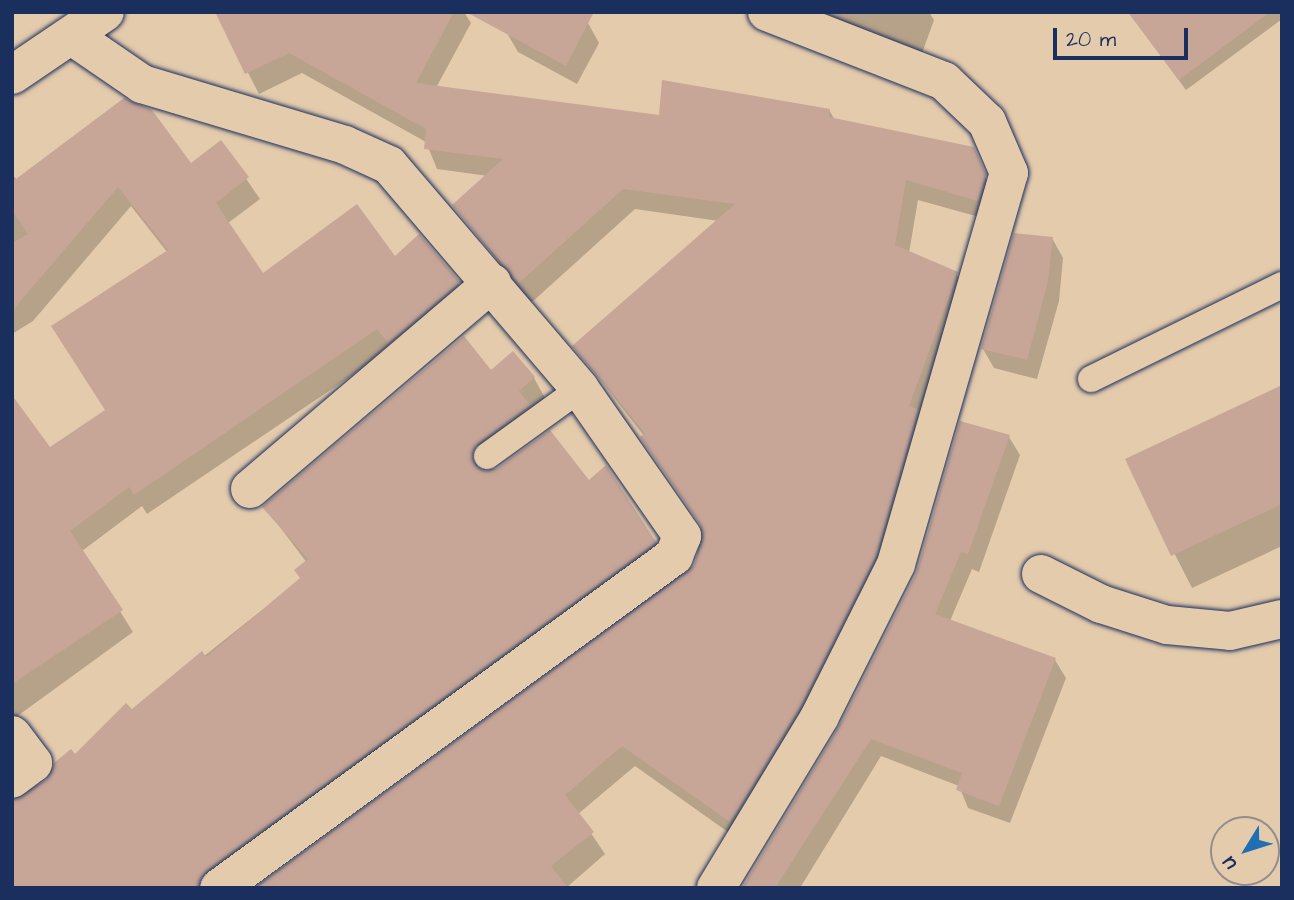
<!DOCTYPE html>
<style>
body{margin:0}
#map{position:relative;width:1294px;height:900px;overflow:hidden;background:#e4cbac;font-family:"Architects Daughter",sans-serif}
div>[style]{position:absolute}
.shadow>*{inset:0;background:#0003}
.building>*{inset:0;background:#c7a698}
.roads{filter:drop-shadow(0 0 2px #1b2f5e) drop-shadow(0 0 2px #1b2f5e)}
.service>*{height:26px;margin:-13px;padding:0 13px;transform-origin:13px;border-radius:13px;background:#e4cbac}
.minor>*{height:38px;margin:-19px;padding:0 19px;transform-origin:19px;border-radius:19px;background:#e4cbac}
.trunk>*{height:38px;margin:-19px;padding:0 19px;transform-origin:19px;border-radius:19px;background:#e4cbac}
span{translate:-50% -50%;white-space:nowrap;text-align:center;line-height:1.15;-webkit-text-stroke:7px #e4cbac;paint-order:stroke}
.frame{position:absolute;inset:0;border:14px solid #1b2f5e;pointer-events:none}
.north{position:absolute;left:1210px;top:816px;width:70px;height:70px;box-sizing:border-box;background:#e4cbac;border:2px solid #948d8d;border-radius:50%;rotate:232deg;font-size:19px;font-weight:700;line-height:28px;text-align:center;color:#1b2f5e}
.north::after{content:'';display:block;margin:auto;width:24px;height:32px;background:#1f6fb2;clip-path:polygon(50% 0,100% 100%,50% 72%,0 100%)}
.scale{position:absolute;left:1053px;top:28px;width:135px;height:32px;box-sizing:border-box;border:4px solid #1b2f5e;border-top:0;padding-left:9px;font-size:21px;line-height:24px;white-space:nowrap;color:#1b2f5e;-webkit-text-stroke:5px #e4cbac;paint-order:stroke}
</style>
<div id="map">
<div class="shadow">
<div style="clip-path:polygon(217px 12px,464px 12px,471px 23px,436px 88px,661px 117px,829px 110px,835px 120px,973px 149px,988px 183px,990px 220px,918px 200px,909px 253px,956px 273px,968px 294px,887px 577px,742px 842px,635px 766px,578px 814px,605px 854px,566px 888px,254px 888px,695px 566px,702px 527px,644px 436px,575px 347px,719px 221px,635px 209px,531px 303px,454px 206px,488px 176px,437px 169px,426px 142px,302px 73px,259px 94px)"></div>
<div style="clip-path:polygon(818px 12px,929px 12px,934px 20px,921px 56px)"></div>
<div style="clip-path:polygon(1128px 12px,1282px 12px,1282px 19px,1186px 90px)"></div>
<div style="clip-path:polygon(588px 23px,599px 43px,577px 84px,518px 52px,507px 33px)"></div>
<div style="clip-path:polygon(221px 142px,260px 199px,228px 223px,262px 276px,395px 259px,458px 283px,470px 303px,391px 349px,147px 514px,142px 506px,82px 551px,133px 632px,12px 720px,12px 410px,50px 450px,107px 411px,167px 252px,131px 206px,33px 321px,12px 334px,12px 174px,17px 180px,190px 165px)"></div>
<div style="clip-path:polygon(1052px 238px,1063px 258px,1059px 301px,1037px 379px,994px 368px,983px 349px)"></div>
<div style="clip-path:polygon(490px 373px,534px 378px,545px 398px,488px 470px,589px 483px,606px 468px,668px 560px,222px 888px,12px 888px,26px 798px,301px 579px,307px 563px,265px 507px)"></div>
<div style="clip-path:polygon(1282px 387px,1282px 546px,1192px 588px,1127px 460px)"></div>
<div style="clip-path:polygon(1009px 437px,1020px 455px,979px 572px,972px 569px,950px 621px,1055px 660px,1066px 678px,1010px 823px,968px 808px,959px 786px,881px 756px,800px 888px,744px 888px)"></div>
</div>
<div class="building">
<div style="clip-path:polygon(215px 12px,454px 12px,416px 83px,659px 115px,662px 80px,830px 109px,829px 117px,974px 147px,986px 174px,978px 201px,906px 180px,895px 245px,958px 272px,909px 406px,918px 409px,876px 556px,801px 705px,730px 822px,622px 746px,565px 795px,594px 832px,551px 866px,568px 888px,256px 888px,694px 565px,702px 543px,700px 524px,640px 437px,645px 433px,572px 346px,735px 204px,623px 189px,519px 283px,452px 205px,503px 159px,424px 149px,426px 129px,289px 53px,245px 74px)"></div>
<div style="clip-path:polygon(466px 12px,594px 12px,566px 66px)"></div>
<div style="clip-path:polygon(1128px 12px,1270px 12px,1179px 80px)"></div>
<div style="clip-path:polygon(124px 98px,152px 110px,191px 163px,221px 140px,249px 177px,216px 203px,263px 273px,357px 204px,395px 256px,419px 234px,460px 282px,388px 343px,377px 329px,134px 495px,129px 487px,70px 531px,123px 610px,12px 684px,12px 395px,50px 447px,105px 410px,51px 326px,168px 250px,118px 187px,12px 311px,12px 243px,28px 234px,12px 211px,12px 182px)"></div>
<div style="clip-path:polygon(1014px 233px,1053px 237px,1048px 281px,1027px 360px,981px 349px)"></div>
<div style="clip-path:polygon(464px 336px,491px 370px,513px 351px,535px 377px,519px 391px,530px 405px,477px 444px,475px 466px,496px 469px,550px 430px,589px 480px,606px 465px,656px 542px,206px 870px,198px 888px,12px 888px,12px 800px,46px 780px,55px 762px,71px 749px,75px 754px,126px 703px,132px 709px,202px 651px,206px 657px,300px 578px,294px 570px,308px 559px,262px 507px)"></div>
<div style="clip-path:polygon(1282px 385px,1282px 504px,1171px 556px,1125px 459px)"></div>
<div style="clip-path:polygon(960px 421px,1010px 435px,968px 554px,961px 552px,935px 614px,1056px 658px,999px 806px,956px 790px,962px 773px,871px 739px,775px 888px,742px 888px,839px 727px,916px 574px)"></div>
</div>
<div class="roads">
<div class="service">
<div style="left:1091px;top:379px;width:213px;rotate:-26.2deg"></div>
<div style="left:487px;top:456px;width:115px;rotate:-35.8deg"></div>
</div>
<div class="minor">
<div style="left:72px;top:36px;width:85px;rotate:34.4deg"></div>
<div style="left:142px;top:84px;width:212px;rotate:16.7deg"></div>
<div style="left:345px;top:145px;width:48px;rotate:24.4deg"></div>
<div style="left:389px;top:165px;width:294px;rotate:49.5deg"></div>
<div style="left:580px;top:389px;width:179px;rotate:55.2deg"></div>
<div style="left:682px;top:536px;width:22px;rotate:112deg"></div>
<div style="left:674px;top:556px;width:563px;rotate:143.88deg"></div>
<div style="left:250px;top:489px;width:318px;rotate:-40.4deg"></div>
<div style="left:1041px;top:574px;width:67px;rotate:26.6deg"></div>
<div style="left:1101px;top:604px;width:69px;rotate:17.7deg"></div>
<div style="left:1167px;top:625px;width:63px;rotate:5.4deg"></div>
<div style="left:1230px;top:631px;width:53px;rotate:-13deg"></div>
<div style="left:12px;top:735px;width:35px;rotate:53deg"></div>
<div style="left:33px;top:763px;width:26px;rotate:143deg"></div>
<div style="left:716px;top:888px;width:201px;rotate:-58.8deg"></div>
<div style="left:820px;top:716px;width:170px;rotate:-63.4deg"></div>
<div style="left:896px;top:564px;width:407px;rotate:-73.9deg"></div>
<div style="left:1009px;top:173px;width:56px;rotate:-113.3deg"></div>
<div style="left:987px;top:122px;width:59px;rotate:-136.4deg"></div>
<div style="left:944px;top:81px;width:190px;rotate:-158.7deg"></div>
</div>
<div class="trunk">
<div style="left:12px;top:75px;width:112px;rotate:-34.1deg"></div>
</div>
</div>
<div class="frame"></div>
<div class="north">U</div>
<div class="scale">20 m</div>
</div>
